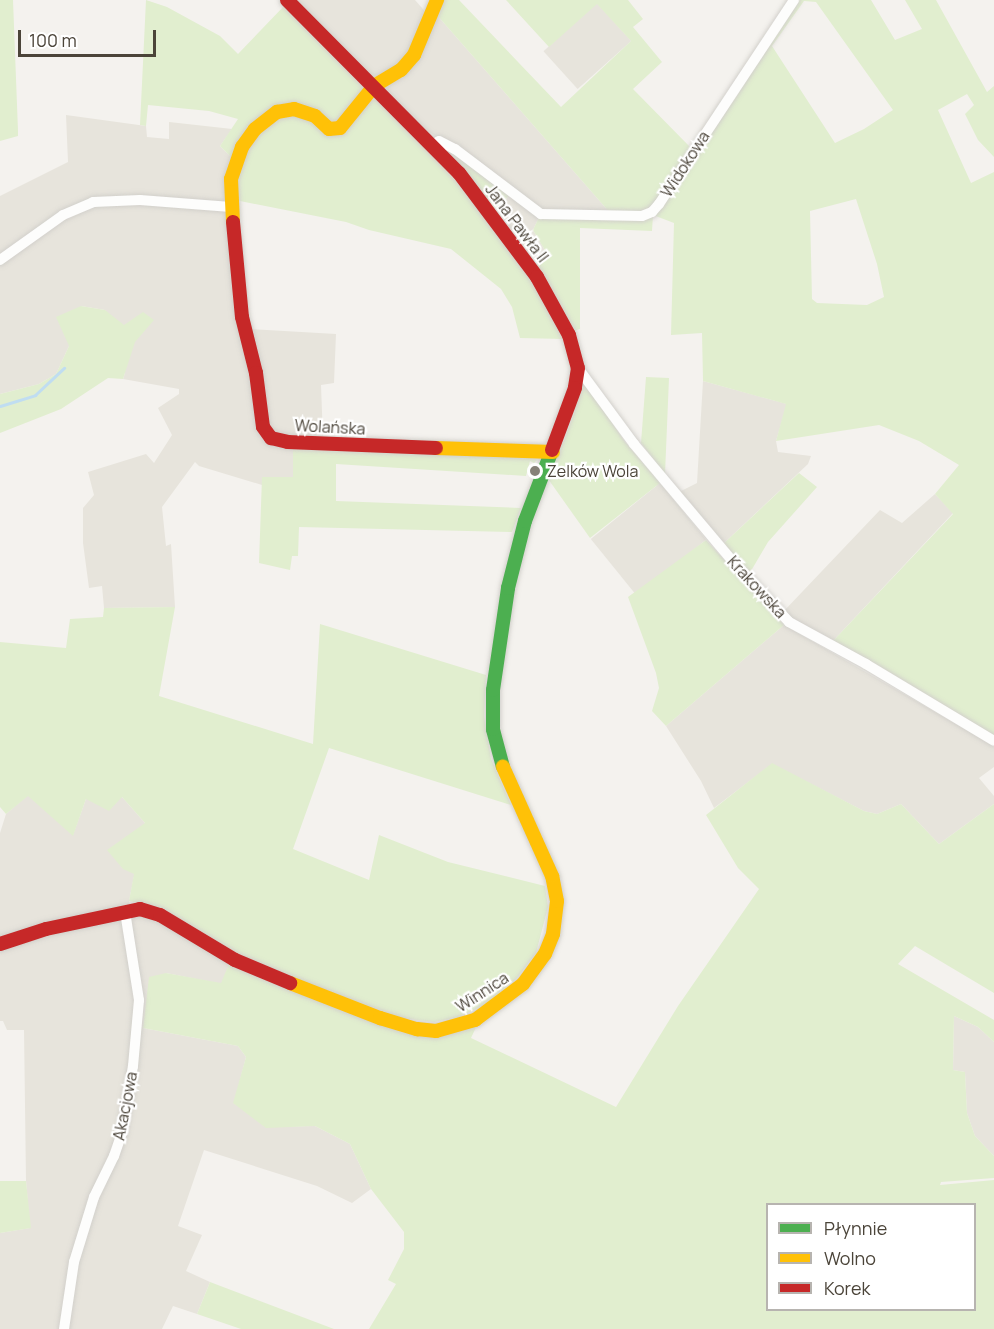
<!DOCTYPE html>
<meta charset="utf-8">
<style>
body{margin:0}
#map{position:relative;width:994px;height:1329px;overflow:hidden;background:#f4f2ee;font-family:Manrope,sans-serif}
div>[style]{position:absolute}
.residential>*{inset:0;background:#e7e4dc;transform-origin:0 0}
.green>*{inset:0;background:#e1eecf}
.stream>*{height:3px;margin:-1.5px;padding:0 1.5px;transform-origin:1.5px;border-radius:1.5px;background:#c0ddf1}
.roads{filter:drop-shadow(0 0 2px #d2d0cb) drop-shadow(0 0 2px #d2d0cb)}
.street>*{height:10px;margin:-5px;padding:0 5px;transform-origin:5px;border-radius:5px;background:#fdfdfc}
.fast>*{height:14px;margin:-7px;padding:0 7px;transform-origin:7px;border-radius:7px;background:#4caf50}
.slow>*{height:14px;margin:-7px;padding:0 7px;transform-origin:7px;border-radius:7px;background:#ffc107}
.jam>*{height:14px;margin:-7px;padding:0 7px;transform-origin:7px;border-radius:7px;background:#c62828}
.dots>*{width:16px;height:16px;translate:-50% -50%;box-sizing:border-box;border:3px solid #fff;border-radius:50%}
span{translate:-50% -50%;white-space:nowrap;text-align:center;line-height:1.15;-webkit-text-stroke:4.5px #fff;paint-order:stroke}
.street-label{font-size:16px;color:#4b4439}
.poi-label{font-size:16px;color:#4b4439}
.left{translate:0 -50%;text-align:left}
.legend{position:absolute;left:766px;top:1203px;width:210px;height:108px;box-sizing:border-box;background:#fff;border:2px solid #b7b4b0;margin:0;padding:8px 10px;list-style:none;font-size:18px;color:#4b4439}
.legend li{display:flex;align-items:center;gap:12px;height:30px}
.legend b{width:30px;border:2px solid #b7b4b0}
.scale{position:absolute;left:18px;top:30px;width:138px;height:27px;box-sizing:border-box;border:3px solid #4b4439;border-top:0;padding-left:8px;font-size:18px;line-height:21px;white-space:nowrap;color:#4b4439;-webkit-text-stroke:4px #fff;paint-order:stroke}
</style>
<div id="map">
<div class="residential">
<div style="clip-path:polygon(295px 0,415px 0,429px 16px,436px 14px,611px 214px,544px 210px,483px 165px,421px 127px)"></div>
<div style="left:597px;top:3px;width:51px;height:72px;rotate:48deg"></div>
<div style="clip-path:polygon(66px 115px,146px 126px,147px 137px,169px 139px,169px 122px,232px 129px,220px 146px,236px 162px,230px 199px,250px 329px,336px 334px,334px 383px,321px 385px,323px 439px,293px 477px,263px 477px,262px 485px,199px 466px,195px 462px,162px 507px,166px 546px,171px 544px,175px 607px,104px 608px,102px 586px,89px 588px,83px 543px,83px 508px,94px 495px,88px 472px,146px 454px,154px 463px,172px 435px,158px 408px,179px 394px,179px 389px,123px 379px,125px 373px,105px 310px,81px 306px,69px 346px,56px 374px,39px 384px,0 394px,0 196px,68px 162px)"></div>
<div style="clip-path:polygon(511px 194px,540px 215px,533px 230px,549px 257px,535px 265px,494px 209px)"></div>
<div style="clip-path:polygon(703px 381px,787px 404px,776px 441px,778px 452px,811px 456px,808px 464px,722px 545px,679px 492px,697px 483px)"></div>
<div style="left:660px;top:483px;width:73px;height:89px;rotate:51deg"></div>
<div style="clip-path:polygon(935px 494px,953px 513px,832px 642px,783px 612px,880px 510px,902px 523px)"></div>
<div style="clip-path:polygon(784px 625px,994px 746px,994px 767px,979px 778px,994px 796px,994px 804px,939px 844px,901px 804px,877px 814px,864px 811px,772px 764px,714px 808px,701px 781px,666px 726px)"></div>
<div style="clip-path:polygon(28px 795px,73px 835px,86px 799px,122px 797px,145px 823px,129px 901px,132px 917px,149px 915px,229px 964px,222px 984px,166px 973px,143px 1028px,238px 1046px,246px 1057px,234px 1103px,266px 1127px,315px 1126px,350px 1144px,371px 1189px,352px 1203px,317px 1186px,204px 1150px,178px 1226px,202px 1235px,186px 1271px,210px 1282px,197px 1314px,173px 1306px,162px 1329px,0 1329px,0 1233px,30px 1228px,26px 1181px,24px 1030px,7px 1030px,3px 1021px,0 1021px,0 833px,6px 814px)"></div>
<div style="clip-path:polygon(954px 1016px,978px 1027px,994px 1042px,994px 1156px,975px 1136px,967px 1113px,965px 1072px,953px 1070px)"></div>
</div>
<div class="green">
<div style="clip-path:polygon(0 0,13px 0,18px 131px,18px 136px,0 141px)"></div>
<div style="clip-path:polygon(146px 0,167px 7px,220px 36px,238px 54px,285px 5px,442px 164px,508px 246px,545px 303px,564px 339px,520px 338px,512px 307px,501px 289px,451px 249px,369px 230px,346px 222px,230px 199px,236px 162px,220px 146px,238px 119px,209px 111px,148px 105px,146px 126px,140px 125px)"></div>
<div style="clip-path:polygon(441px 0,459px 0,561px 107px,631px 41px,597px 4px,549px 47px,506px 0,628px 0,643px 19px,633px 27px,662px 62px,633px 89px,691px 148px,656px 204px,644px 214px,611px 214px,436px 14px)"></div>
<div style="clip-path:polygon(evenodd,799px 0,871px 0,895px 40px,922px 29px,905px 0,936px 0,987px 92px,994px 86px,994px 157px,978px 140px,965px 114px,974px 105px,967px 94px,938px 110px,971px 183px,994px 172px,994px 738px,832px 642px,953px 514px,935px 494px,959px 465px,919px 441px,879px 425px,776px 441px,786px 404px,703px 381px,702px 333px,671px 335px,674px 223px,653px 215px,652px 231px,580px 228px,580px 329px,573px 331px,535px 265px,549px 257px,533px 230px,540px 215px,645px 218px,799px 0,804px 1px,816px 2px,893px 110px,864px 129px,835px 143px,772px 46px,804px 1px,799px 0,856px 199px,877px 264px,884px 297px,867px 305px,817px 303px,812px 299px,810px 211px,856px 199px)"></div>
<div style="clip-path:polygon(439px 144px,511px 194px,494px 209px)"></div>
<div style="clip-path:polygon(81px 306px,105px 310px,124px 325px,143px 312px,154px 320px,135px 342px,123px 379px,108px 378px,61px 409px,0 433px,0 394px,39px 384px,56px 374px,69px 346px,56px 317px)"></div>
<div style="clip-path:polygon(646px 377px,669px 378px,665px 474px,641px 443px)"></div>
<div style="clip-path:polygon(581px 382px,585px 383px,625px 442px,660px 483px,590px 538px,546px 476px,560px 442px,563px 443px,575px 411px,572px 410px)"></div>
<div style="clip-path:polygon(293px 445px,527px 455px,537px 460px,534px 463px,530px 461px,526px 476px,336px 464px,336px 501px,521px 508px,512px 532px,299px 527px,298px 556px,292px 556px,290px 570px,259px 563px,262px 477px,293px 477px)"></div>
<div style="clip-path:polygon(799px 473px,817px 487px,768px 542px,748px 576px,722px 545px)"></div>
<div style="clip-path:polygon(706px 540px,784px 625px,666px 726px,652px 711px,659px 688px,656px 673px,628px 597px)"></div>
<div style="clip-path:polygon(175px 607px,159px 696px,313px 744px,320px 624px,486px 675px,484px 716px,491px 759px,511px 805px,329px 748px,293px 849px,369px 880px,379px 835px,448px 862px,545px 886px,548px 907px,536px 953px,516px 979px,484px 1005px,459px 1017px,434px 1022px,401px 1018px,248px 961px,147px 905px,129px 901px,134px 874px,123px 869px,107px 850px,145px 823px,122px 797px,109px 811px,86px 799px,73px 836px,28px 796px,6px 814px,0 807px,0 642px,66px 648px,70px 619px,103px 617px,104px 608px)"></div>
<div style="clip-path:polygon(evenodd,772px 763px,864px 811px,877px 814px,901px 804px,939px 844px,994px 804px,994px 993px,915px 946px,898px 964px,994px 1020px,994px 1042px,978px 1027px,954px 1016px,953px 1070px,965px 1072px,967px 1113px,975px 1136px,994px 1156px,994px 1178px,941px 1182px,940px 1185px,994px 1180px,994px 1329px,369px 1329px,396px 1284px,388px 1280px,404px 1249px,404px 1232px,371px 1189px,350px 1144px,315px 1126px,266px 1128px,233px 1103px,246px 1057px,238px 1046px,143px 1028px,149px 977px,166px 973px,221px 983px,229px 964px,348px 1013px,404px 1033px,438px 1037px,477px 1025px,471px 1038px,616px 1107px,678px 1006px,759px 889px,738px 868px,706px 815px,772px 763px,768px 1204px,974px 1204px,974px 1310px,768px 1310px,768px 1204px)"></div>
<div style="clip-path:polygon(0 1181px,26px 1181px,31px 1228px,0 1233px)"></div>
<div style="clip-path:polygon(210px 1282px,334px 1329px,241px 1329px,197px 1314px)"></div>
</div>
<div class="stream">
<div style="left:0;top:406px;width:37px;rotate:-17deg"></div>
<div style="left:35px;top:395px;width:40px;rotate:-43deg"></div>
</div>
<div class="roads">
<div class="street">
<div style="left:431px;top:146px;width:9px;rotate:-32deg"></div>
<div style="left:439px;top:141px;width:18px;rotate:27deg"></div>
<div style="left:455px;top:149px;width:108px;rotate:37.1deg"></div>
<div style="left:541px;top:214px;width:101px;rotate:1.1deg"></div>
<div style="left:642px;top:216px;width:11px;rotate:-22deg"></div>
<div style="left:652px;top:212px;width:11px;rotate:-49deg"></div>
<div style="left:659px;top:204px;width:245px;rotate:-56.5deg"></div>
<div style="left:0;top:260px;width:77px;rotate:-35.5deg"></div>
<div style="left:63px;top:215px;width:33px;rotate:-23deg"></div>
<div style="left:93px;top:202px;width:47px;rotate:-2.4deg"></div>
<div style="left:140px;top:200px;width:91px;rotate:4.4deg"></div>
<div style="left:578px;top:368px;width:94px;rotate:53.6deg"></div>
<div style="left:634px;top:444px;width:157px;rotate:49.9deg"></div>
<div style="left:735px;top:564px;width:79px;rotate:47deg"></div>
<div style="left:789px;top:622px;width:88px;rotate:28.6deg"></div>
<div style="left:866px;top:664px;width:149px;rotate:31deg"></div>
<div style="left:64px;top:1329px;width:68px;rotate:-81.5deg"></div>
<div style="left:74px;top:1262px;width:68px;rotate:-72.9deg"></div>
<div style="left:94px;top:1197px;width:46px;rotate:-64deg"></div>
<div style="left:114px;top:1156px;width:24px;rotate:-71deg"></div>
<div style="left:122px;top:1133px;width:68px;rotate:-80.7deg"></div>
<div style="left:133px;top:1066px;width:66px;rotate:-84.8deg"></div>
<div style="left:139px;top:1000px;width:89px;rotate:-99deg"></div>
</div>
<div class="fast">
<div style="left:503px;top:767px;width:39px;rotate:-105deg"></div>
<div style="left:493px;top:729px;width:39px;rotate:-90deg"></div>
<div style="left:493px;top:690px;width:103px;rotate:-81.6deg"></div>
<div style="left:508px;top:588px;width:69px;rotate:-75.8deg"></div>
<div style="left:525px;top:521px;width:76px;rotate:-69.2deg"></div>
</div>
<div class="slow">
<div style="left:233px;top:222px;width:43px;rotate:-92.7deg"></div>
<div style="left:231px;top:179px;width:34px;rotate:-71deg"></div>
<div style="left:242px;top:147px;width:22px;rotate:-54deg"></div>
<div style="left:255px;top:129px;width:28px;rotate:-38deg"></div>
<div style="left:277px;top:112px;width:17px;rotate:-10deg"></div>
<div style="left:294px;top:109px;width:22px;rotate:18deg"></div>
<div style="left:315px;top:116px;width:19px;rotate:43deg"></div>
<div style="left:329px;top:129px;width:11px;rotate:-5deg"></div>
<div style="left:340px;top:128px;width:54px;rotate:-51deg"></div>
<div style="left:374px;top:86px;width:31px;rotate:-31deg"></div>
<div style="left:401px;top:70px;width:20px;rotate:-49deg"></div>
<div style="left:414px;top:55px;width:60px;rotate:-67.3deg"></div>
<div style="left:436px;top:448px;width:117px;rotate:2deg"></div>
<div style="left:290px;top:983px;width:97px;rotate:21.3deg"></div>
<div style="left:380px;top:1018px;width:39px;rotate:17deg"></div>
<div style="left:417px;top:1029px;width:19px;rotate:6deg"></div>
<div style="left:436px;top:1031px;width:41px;rotate:-15.8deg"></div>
<div style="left:475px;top:1020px;width:60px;rotate:-36.9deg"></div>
<div style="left:523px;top:984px;width:37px;rotate:-54deg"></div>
<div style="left:545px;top:954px;width:22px;rotate:-68deg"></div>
<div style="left:553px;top:934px;width:33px;rotate:-83deg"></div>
<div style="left:557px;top:901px;width:25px;rotate:-101deg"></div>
<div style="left:552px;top:876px;width:120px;rotate:-114.2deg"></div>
</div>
<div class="jam">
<div style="left:287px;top:0;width:244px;rotate:45.2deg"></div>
<div style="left:459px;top:173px;width:130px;rotate:53.1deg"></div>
<div style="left:537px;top:277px;width:66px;rotate:61.1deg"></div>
<div style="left:569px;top:335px;width:34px;rotate:75deg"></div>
<div style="left:578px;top:368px;width:20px;rotate:99deg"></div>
<div style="left:575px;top:388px;width:66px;rotate:110.4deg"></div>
<div style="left:233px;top:222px;width:95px;rotate:84.6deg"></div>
<div style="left:242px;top:317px;width:58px;rotate:76deg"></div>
<div style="left:256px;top:373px;width:54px;rotate:82.6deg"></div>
<div style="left:263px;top:427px;width:14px;rotate:54deg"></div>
<div style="left:271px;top:438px;width:17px;rotate:13deg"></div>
<div style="left:288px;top:442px;width:148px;rotate:2.3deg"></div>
<div style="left:0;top:944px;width:48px;rotate:-18.1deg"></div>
<div style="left:46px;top:929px;width:96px;rotate:-12deg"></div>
<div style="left:140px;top:909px;width:21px;rotate:17deg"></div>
<div style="left:160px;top:915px;width:87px;rotate:31deg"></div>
<div style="left:235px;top:960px;width:60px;rotate:22.7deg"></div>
</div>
</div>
<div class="dots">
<div style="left:535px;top:471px;background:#868178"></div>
</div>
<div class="street-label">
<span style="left:685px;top:164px;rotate:-57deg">Widokowa</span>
<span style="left:517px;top:223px;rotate:53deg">Jana Pawła II</span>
<span style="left:330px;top:427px;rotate:3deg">Wolańska</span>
<span style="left:757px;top:587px;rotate:47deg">Krakowska</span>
<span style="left:482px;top:992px;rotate:-33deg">Winnica</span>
<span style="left:125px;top:1106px;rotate:-79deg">Akacjowa</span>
</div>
<div class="poi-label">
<span class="left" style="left:547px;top:471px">Zelków Wola</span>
</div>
<ul class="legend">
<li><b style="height:8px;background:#4caf50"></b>Płynnie</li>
<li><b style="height:8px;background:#ffc107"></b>Wolno</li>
<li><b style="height:8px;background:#c62828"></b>Korek</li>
</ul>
<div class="scale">100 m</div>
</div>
